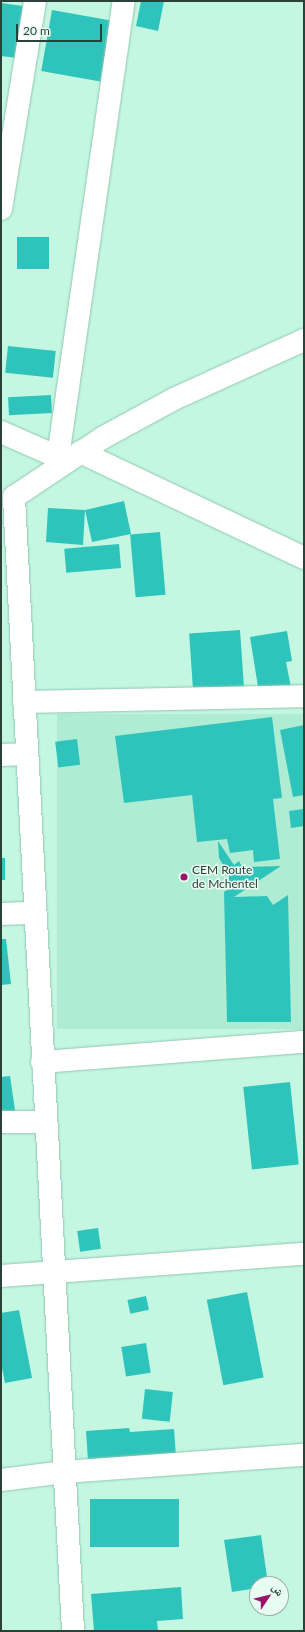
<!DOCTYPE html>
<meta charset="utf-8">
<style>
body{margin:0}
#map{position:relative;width:305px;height:1632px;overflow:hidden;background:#c3f7e2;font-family:Lato,"Noto Naskh Arabic",sans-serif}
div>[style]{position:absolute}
.built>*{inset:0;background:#afecd4;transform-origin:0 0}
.building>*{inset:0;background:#2fc4bb;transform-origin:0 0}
.roads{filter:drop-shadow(0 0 1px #93c6b2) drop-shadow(0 0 1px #93c6b2)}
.minor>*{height:22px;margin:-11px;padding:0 11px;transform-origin:11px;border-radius:11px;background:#fff}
.tertiary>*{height:22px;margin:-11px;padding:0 11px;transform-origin:11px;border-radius:11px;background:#fff}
.dots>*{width:11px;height:11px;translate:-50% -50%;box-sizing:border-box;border:2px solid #e8fcf4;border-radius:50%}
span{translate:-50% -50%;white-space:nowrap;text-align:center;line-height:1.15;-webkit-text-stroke:3px #e8fcf4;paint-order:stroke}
.poi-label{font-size:12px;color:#2b4038}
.left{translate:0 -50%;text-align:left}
.frame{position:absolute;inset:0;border:2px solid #2b4038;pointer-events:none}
.north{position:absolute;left:249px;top:1576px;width:40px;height:40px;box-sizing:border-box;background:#e8fcf4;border:1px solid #9cb1a9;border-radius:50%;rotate:55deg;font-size:11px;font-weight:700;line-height:16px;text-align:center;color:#2b4038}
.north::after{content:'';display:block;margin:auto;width:14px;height:18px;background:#991469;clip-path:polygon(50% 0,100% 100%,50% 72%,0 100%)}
.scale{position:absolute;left:16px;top:24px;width:86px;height:18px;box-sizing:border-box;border:2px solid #2b4038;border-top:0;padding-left:5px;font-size:12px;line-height:14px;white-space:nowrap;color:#2b4038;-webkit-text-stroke:3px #e8fcf4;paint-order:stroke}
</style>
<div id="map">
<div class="built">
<div style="left:304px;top:714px;width:315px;height:247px;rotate:90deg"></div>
</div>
<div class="building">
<div style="clip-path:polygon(141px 1px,164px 1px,158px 31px,136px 26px)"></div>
<div style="clip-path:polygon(1px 3px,23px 6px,17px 58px,1px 56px)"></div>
<div style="left:52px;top:10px;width:60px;height:62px;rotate:10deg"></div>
<div style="left:49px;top:237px;width:32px;height:32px;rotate:90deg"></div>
<div style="left:8px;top:346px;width:48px;height:27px;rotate:6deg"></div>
<div style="left:51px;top:395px;width:18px;height:43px;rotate:87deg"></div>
<div style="clip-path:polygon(124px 501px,131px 534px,92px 542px,85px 510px,83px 545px,46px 542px,48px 508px,85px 510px)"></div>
<div style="left:160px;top:532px;width:63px;height:30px;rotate:85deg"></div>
<div style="left:119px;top:544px;width:24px;height:55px;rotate:85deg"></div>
<div style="left:240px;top:630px;width:58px;height:51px;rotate:86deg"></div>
<div style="clip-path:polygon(287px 631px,292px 661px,286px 662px,291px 687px,259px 693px,250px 637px)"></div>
<div style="clip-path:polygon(272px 717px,282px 798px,273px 799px,280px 859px,254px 862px,253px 850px,230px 853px,227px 839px,197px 842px,192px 795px,124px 803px,115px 736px)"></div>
<div style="clip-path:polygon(304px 725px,304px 795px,293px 797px,280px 730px)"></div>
<div style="left:77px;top:739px;width:26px;height:22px;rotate:83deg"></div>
<div style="clip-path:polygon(304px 809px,304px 826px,291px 828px,289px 811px)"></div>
<div style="clip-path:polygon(218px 841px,234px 865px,239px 861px,242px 867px,281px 866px,234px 897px,267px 896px,273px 905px,288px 895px,291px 1022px,227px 1022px,224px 892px,240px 881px,229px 882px,229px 875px,219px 858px)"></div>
<div style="left:1px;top:858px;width:4px;height:22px"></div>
<div style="clip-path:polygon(1px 939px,6px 939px,11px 984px,1px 985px)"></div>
<div style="clip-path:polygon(10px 1076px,16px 1117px,1px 1120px,1px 1077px)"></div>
<div style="left:290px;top:1082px;width:83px;height:47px;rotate:84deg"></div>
<div style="left:98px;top:1228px;width:21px;height:21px;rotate:82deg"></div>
<div style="left:247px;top:1292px;width:87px;height:41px;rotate:79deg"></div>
<div style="left:146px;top:1296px;width:14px;height:19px;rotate:78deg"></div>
<div style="clip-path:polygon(19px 1310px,32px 1378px,5px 1383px,1px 1363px,1px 1313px)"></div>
<div style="left:146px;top:1343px;width:30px;height:25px;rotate:81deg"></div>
<div style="left:145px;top:1389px;width:28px;height:30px;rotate:6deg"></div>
<div style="clip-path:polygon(129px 1428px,130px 1432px,174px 1429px,177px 1470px,89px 1476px,86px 1431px)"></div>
<div style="left:179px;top:1499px;width:48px;height:89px;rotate:90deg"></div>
<div style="clip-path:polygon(261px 1535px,268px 1584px,257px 1584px,257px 1588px,232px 1592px,224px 1540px)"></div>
<div style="clip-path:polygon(181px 1587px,183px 1619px,157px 1621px,158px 1631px,94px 1631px,91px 1594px)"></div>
</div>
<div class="roads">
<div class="minor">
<div style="left:1px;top:209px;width:211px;rotate:-80.7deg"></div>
<div style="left:1px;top:432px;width:72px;rotate:23.7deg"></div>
<div style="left:80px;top:452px;width:248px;rotate:25.3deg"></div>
<div style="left:58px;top:457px;width:461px;rotate:-81.8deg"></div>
<div style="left:24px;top:702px;width:280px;rotate:-1.2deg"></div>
<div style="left:1px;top:755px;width:25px;rotate:-2deg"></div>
<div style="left:1px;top:914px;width:33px;rotate:-2deg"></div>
<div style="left:42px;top:1062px;width:263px;rotate:-4.4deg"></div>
<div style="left:1px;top:1122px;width:44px"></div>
<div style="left:1px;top:1276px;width:304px;rotate:-4.2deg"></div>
<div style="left:1px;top:1480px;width:64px;rotate:-7.2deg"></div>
<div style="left:64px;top:1472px;width:241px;rotate:-4.1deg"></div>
</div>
<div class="tertiary">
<div style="left:73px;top:1631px;width:1136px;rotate:-92.98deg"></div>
<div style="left:14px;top:497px;width:108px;rotate:-33.7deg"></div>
<div style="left:104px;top:437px;width:80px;rotate:-28.5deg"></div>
<div style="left:174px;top:399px;width:143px;rotate:-24.4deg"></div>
</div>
</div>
<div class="dots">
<div style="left:184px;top:877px;background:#991469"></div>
</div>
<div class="poi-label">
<span class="left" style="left:192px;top:877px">CEM Route<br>de Mchentel</span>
</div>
<div class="frame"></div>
<div class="north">ش</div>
<div class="scale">20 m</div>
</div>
